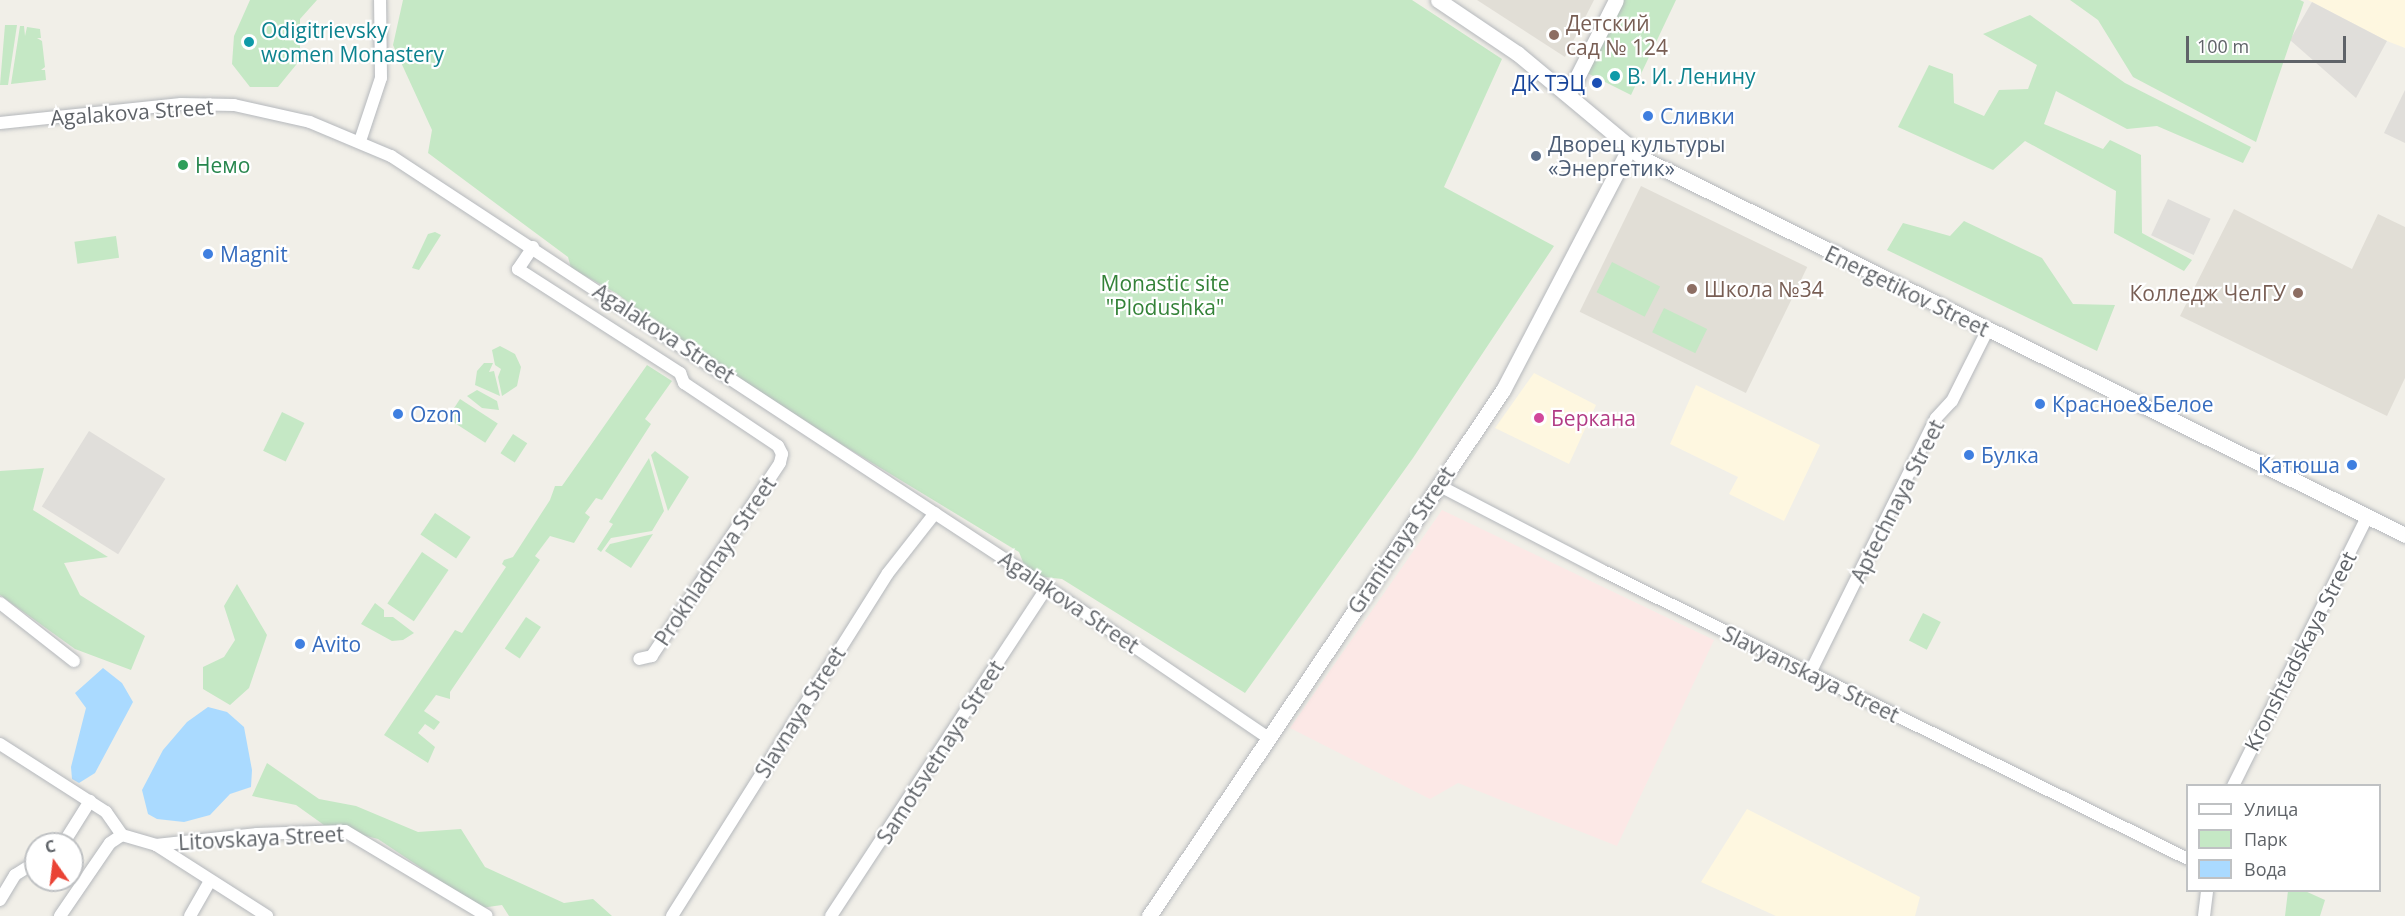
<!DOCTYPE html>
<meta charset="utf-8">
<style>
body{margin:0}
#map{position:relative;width:2405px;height:916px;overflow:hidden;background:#f1efe8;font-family:"Open Sans",sans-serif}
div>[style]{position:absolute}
.commercial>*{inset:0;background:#fef7e0}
.industrial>*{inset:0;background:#e0deda;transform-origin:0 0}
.education>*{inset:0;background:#e1ded6;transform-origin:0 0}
.medical>*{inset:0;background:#fce8e6}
.green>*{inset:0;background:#c5e8c5;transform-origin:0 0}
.water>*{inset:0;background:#aadaff}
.roads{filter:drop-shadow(0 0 2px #b5b8bc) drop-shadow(0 0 2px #b5b8bc)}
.minor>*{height:12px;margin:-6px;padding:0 6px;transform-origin:6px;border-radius:6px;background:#fff}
.tertiary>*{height:15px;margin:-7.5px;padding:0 7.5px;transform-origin:7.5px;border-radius:7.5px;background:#fff}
.dots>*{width:16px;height:16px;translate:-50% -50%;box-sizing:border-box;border:3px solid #fff;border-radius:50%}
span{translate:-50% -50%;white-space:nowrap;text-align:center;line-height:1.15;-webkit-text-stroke:4.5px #fff;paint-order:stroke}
.education-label{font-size:21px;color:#785e54}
.left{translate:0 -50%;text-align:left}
.right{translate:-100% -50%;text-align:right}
.culture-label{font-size:21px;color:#0d838f}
.transit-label{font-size:21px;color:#164399}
.street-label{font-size:21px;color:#5f6368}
.shop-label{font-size:21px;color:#366cbe}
.service-label{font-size:21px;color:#4e5e75}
.leisure-label{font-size:21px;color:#27864d}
.park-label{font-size:21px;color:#348238}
.hotel-label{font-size:21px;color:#b23c85}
.legend{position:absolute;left:2186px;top:784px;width:195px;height:108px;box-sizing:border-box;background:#fff;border:2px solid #bfc1c3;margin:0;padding:8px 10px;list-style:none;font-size:18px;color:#5f6368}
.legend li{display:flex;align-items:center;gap:12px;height:30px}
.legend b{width:30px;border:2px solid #bfc1c3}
.north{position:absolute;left:24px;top:832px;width:60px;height:60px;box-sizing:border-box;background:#fff;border:2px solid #bfc1c3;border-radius:50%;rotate:346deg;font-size:16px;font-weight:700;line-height:24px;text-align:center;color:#5f6368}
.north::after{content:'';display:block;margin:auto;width:21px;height:27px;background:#ea4335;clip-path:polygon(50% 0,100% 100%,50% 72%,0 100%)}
.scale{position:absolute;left:2186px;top:36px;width:160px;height:27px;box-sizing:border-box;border:3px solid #5f6368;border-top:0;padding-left:8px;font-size:18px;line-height:21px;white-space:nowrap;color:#5f6368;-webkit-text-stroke:4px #fff;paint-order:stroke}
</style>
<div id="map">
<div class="commercial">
<div style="clip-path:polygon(2308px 0,2405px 0,2405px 48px,2387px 41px)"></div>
<div style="clip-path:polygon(1534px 373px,1596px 405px,1569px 464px,1495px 428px)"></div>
<div style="clip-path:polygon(1696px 385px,1820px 445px,1784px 521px,1729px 494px,1738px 477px,1670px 444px)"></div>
<div style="clip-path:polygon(1747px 809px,1920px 897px,1915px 916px,1776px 916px,1701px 882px)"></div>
</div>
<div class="industrial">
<div style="clip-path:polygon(2312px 2px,2387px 41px,2356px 98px,2290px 40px)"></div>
<div style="clip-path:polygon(2405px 90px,2405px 143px,2384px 133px)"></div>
<div style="left:2168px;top:199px;width:47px;height:40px;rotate:25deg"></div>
<div style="left:89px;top:431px;width:90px;height:89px;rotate:32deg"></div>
</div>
<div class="education">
<div style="clip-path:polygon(1477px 0,1594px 0,1565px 57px)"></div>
<div style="left:1641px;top:186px;width:185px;height:140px;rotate:26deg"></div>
<div style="clip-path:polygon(2234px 209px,2352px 269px,2378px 214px,2405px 227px,2405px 378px,2387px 416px,2180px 316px)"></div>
</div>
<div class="medical">
<div style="clip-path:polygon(1442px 510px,1714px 640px,1617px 846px,1458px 783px,1430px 799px,1290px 728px)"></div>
</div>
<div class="green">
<div style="clip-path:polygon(250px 0,317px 0,300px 19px,300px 60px,278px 87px,250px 87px,232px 64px,234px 36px)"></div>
<div style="clip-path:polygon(403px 0,1412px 0,1502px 59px,1444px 187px,1554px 246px,1413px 458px,1245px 693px,1062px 579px,1044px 577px,1025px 567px,1019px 552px,841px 444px,667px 331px,616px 293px,571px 268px,568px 257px,428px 153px,432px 130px,393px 45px)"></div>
<div style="clip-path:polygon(1623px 0,1676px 0,1631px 95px,1587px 73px)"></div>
<div style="clip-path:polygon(2070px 0,2300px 0,2304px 2px,2256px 142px,2133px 77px,2098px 20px)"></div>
<div style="clip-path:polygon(2030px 15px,2125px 83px,2251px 147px,2243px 163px,2157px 126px,2127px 129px,2056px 91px,2044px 124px,2103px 149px,2110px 140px,2141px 155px,2142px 233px,2192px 260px,2184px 271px,2114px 233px,2116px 191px,2025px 141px,1993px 170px,1898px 127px,1929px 65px,1953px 74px,1954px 103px,1984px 116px,1999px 90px,2028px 89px,2037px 65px,1983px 34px)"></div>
<div style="clip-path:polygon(5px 25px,17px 25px,8px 85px,0 85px)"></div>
<div style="clip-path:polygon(20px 26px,24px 26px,25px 36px,27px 27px,40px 29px,41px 38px,37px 38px,42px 41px,45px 67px,41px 70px,45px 70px,46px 80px,11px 84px)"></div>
<div style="clip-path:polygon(1964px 221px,2042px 258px,2073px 304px,2115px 305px,2097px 351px,1887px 250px,1903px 223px,1950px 236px)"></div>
<div style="clip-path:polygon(435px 232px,441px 235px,419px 270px,412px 268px,428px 234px)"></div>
<div style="left:116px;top:236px;width:22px;height:42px;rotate:82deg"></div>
<div style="left:1612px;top:262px;width:54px;height:34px;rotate:27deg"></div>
<div style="left:1664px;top:308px;width:48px;height:27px;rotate:26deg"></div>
<div style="clip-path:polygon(500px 346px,515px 354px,521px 367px,517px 386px,502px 396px,498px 377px,501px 369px,495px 365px,492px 350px)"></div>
<div style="clip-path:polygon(484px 363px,493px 363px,489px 372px,494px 371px,500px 396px,475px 385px,477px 371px)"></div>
<div style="clip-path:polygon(647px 365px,672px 381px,645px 419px,651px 424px,602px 500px,596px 498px,585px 513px,590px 517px,574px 543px,550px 536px,535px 556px,540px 560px,450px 692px,450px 699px,436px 695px,424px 711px,440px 722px,434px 730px,425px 724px,418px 733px,435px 747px,428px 763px,384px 735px,455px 630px,462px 633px,506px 567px,502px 564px,504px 560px,513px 557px,550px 500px,555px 486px,562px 486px)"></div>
<div style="clip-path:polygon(477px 390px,497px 401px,499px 410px,482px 408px,467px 396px)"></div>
<div style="left:460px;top:399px;width:45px;height:23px;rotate:33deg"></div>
<div style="left:282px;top:412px;width:25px;height:43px;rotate:26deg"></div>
<div style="left:513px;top:434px;width:17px;height:23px;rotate:33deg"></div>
<div style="clip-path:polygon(655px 451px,689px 477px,668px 511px,651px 455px)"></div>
<div style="clip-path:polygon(649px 458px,664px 511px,652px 531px,611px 538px,601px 552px,597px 549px,613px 524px,609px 522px)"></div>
<div style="clip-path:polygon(44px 468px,33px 510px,108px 557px,64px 563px,80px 595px,145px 636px,131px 670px,75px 649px,0 595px,0 471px)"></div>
<div style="left:435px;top:513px;width:43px;height:26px;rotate:34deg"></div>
<div style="clip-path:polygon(653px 534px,631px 568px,605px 551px,610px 544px)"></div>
<div style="left:422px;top:552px;width:32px;height:62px;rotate:34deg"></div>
<div style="clip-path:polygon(237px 584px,267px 635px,249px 688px,230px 705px,203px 689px,203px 667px,224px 657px,235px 640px,224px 606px)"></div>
<div style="clip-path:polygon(375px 603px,384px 610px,384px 617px,393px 617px,414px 633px,403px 640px,392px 641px,361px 624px)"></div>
<div style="left:1923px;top:613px;width:20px;height:31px;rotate:27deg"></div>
<div style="left:526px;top:617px;width:18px;height:38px;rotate:34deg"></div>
<div style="clip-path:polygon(267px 763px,319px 799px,356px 806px,418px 832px,461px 829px,485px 867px,564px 903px,593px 899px,612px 916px,509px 916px,502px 905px,481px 908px,378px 839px,324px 825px,296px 805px,252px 796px)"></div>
<div style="clip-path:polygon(2288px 891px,2305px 891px,2325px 900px,2320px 916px,2285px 916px)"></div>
</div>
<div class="water">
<div style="clip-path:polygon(103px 668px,122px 683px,133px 702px,95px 773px,79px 783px,72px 779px,71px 767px,86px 708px,75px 693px)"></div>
<div style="clip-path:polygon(208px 707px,227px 712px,244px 727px,252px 770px,251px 787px,230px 794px,210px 815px,184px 822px,157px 819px,148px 814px,142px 790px,163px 750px,187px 722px)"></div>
</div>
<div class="roads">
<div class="minor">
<div style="left:0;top:123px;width:182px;rotate:-6deg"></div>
<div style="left:181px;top:104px;width:53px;rotate:1.1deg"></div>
<div style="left:234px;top:105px;width:78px;rotate:12.6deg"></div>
<div style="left:310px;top:122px;width:88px;rotate:22.8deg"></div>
<div style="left:391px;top:156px;width:785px;rotate:33.31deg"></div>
<div style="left:1047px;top:587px;width:266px;rotate:34.3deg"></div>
<div style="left:360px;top:141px;width:66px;rotate:-71.6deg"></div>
<div style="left:381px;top:78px;width:78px;rotate:-90.7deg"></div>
<div style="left:533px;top:247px;width:27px;rotate:124deg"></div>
<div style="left:518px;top:269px;width:193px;rotate:32.7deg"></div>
<div style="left:680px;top:373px;width:11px;rotate:68deg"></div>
<div style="left:684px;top:383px;width:113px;rotate:33.8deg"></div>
<div style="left:778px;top:446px;width:9px;rotate:63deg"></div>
<div style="left:782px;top:454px;width:9px;rotate:103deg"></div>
<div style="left:780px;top:463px;width:232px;rotate:123.6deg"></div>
<div style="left:652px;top:656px;width:13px;rotate:167deg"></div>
<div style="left:1438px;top:485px;width:184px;rotate:27.5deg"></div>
<div style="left:1601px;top:570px;width:654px;rotate:26.21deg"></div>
<div style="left:0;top:603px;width:94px;rotate:38.1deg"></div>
<div style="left:1810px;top:673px;width:284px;rotate:-63.7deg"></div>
<div style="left:1936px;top:418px;width:23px;rotate:-47deg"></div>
<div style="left:1952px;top:401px;width:78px;rotate:-63.4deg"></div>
<div style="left:0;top:744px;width:126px;rotate:32.7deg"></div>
<div style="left:106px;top:812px;width:28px;rotate:55deg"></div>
<div style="left:122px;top:835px;width:35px;rotate:16deg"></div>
<div style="left:156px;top:845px;width:132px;rotate:32.6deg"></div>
<div style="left:2233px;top:786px;width:301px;rotate:-63.5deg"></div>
<div style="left:63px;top:844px;width:51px;rotate:-57.9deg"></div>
<div style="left:156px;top:845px;width:102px;rotate:-6.2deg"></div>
<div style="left:257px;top:834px;width:88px;rotate:-2deg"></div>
<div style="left:345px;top:831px;width:165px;rotate:30.9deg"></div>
<div style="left:0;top:900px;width:29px;rotate:-59deg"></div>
<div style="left:15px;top:875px;width:25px;rotate:-32deg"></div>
<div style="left:60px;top:916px;width:88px;rotate:-55.6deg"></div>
<div style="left:110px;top:843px;width:14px;rotate:-34deg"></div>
<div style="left:190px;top:916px;width:40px;rotate:-60.3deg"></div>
<div style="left:672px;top:916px;width:405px;rotate:-57.8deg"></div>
<div style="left:888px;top:573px;width:76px;rotate:-51.9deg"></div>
<div style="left:831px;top:916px;width:394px;rotate:-56.7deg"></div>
<div style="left:2204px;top:916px;width:26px;rotate:-83deg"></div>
</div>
<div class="tertiary">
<div style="left:1438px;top:0;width:95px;rotate:33.9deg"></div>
<div style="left:1517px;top:53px;width:165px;rotate:39.8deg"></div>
<div style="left:1644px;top:159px;width:849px;rotate:26.29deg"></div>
<div style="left:1568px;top:95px;width:106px;rotate:-63.2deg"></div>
<div style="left:1149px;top:916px;width:634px;rotate:-56.06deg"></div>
<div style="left:1503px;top:390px;width:272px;rotate:-62.4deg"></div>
</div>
</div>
<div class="dots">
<div style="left:1554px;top:35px;background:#8d6e63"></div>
<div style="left:249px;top:42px;background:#0f9aa8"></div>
<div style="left:1615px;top:76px;background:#0f9aa8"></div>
<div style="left:1597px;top:83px;background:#1a4fb4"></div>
<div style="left:1648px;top:116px;background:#3f7fe0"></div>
<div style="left:1536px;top:156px;background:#5c6f8a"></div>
<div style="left:183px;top:165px;background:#2e9e5b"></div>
<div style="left:208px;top:254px;background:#3f7fe0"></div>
<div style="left:1692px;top:289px;background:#8d6e63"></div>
<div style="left:2298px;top:293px;background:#8d6e63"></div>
<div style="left:2040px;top:404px;background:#3f7fe0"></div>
<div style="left:398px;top:414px;background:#3f7fe0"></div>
<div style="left:1539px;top:418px;background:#d1479c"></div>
<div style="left:1969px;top:455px;background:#3f7fe0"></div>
<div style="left:2352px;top:465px;background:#3f7fe0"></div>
<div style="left:300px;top:644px;background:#3f7fe0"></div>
</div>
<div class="education-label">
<span class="left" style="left:1566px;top:35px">Детский<br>сад № 124</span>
<span class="left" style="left:1704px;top:289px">Школа №34</span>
<span class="right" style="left:2286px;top:293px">Колледж ЧелГУ</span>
</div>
<div class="culture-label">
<span class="left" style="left:261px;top:42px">Odigitrievsky<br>women Monastery</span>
<span class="left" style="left:1627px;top:76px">В. И. Ленину</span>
</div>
<div class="transit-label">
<span class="right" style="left:1585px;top:83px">ДК ТЭЦ</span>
</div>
<div class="street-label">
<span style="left:132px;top:112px;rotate:-4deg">Agalakova Street</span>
<span style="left:1907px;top:291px;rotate:26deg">Energetikov Street</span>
<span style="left:664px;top:333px;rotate:33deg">Agalakova Street</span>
<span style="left:1897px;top:501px;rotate:-63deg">Aptechnaya Street</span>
<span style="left:1401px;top:540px;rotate:-56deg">Granitnaya Street</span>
<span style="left:715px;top:561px;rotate:-56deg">Prokhladnaya Street</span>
<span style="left:1069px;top:602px;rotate:34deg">Agalakova Street</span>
<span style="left:2300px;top:651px;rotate:-63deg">Kronshtadskaya Street</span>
<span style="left:1811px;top:674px;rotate:26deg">Slavyanskaya Street</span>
<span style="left:800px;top:712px;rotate:-58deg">Slavnaya Street</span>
<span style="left:940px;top:752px;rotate:-57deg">Samotsvetnaya Street</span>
<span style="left:261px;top:838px;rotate:-3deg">Litovskaya Street</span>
</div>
<div class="shop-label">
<span class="left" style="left:1660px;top:116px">Сливки</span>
<span class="left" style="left:220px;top:254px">Magnit</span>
<span class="left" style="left:2052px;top:404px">Красное&amp;Белое</span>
<span class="left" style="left:410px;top:414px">Ozon</span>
<span class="left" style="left:1981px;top:455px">Булка</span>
<span class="right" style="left:2340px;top:465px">Катюша</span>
<span class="left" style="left:312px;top:644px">Avito</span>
</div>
<div class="service-label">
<span class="left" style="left:1548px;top:156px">Дворец культуры<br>«Энергетик»</span>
</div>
<div class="leisure-label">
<span class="left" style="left:195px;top:165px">Немо</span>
</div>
<div class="park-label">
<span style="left:1165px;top:295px">Monastic site<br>"Plodushka"</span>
</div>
<div class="hotel-label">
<span class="left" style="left:1551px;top:418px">Беркана</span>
</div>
<ul class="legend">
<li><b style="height:8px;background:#fff"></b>Улица</li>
<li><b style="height:16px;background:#c5e8c5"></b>Парк</li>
<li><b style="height:16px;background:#aadaff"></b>Вода</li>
</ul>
<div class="north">С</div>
<div class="scale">100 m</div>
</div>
